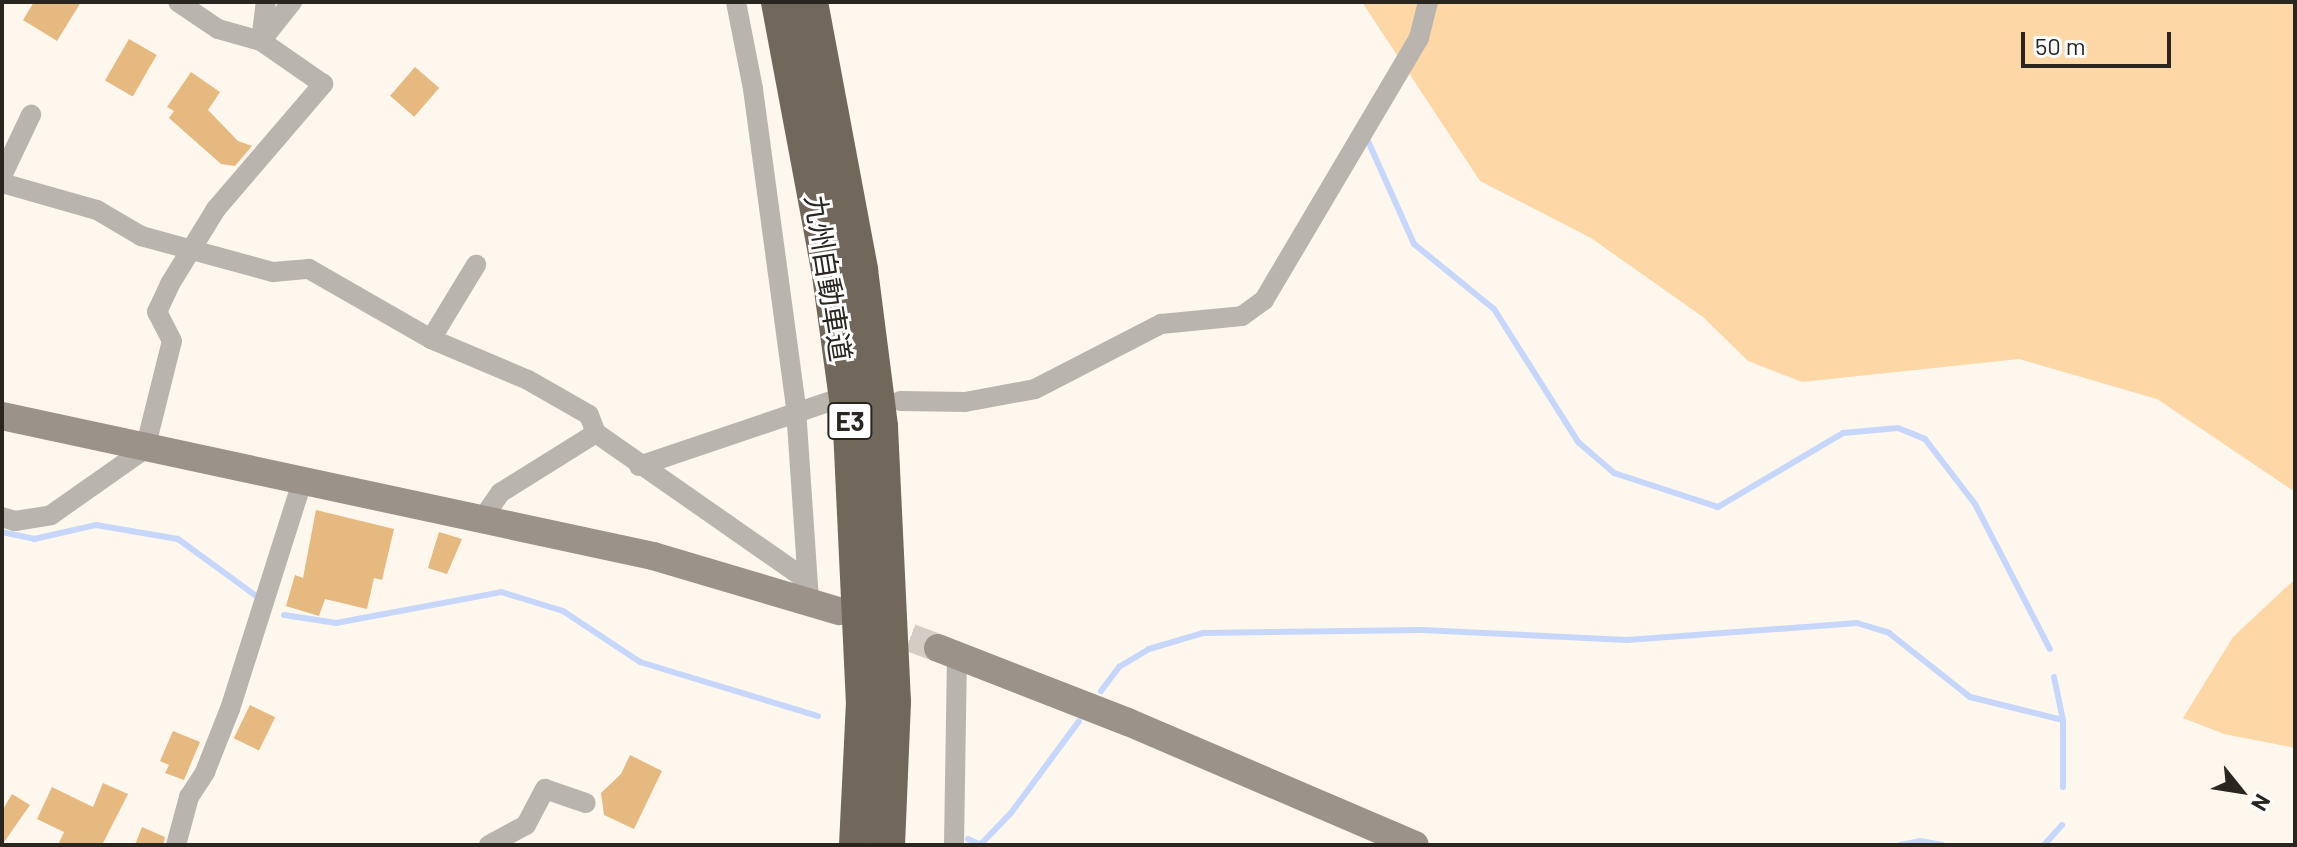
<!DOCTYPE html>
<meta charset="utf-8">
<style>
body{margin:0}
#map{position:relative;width:2297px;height:847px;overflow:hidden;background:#fef7ee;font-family:Barlow,"Noto Sans JP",sans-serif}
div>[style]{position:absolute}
.green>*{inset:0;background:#fdd7a6}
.stream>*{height:6px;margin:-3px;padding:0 3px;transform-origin:3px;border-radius:3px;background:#c6d7fb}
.building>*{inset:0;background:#e5b97f;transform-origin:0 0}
.secondary-tunnel>*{height:28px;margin-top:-14px;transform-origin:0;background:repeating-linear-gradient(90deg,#d3cdc5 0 28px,transparent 0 42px)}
.street>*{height:20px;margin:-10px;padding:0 10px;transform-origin:10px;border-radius:10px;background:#b9b4ae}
.secondary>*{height:28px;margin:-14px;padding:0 14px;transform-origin:14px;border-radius:14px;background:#9b938a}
.highway>*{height:36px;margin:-18px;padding:0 18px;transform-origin:18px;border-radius:18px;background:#72675b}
span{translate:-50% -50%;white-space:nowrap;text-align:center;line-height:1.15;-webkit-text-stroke:6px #fff;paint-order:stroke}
.shield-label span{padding:2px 6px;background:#fff;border:2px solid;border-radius:6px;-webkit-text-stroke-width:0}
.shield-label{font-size:26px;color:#29251f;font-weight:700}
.street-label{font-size:28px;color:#29251f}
.frame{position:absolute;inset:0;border:4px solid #29251f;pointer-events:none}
.north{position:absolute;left:2201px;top:751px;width:80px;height:80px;-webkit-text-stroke:6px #fff;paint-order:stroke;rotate:120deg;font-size:22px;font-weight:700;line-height:32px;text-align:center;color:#29251f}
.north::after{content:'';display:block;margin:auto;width:28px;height:36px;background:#29251f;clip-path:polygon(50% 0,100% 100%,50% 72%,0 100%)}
.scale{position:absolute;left:2021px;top:32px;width:150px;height:36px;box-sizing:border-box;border:4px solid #29251f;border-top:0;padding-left:10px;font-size:24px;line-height:28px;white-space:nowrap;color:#29251f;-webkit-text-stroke:6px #fff;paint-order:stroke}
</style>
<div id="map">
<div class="green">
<div style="clip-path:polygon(1362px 2px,2295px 2px,2295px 492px,2157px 399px,2019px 359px,1802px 382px,1748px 361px,1703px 317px,1591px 238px,1480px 181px)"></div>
<div style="clip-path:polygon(2295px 579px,2295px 748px,2224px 734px,2183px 718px,2233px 637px)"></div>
</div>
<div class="stream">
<div style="left:1368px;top:141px;width:113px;rotate:65.9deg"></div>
<div style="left:1414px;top:244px;width:103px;rotate:39.1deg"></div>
<div style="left:1494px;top:309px;width:157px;rotate:57.7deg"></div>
<div style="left:1578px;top:442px;width:48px;rotate:40.7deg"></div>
<div style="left:1614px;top:473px;width:109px;rotate:18.1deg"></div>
<div style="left:1718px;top:507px;width:145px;rotate:-30.6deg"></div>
<div style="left:1843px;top:433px;width:55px;rotate:-5.2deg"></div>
<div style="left:1898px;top:428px;width:29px;rotate:22deg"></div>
<div style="left:1925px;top:439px;width:82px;rotate:52.4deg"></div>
<div style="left:1975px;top:504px;width:163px;rotate:62.7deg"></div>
<div style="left:2px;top:532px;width:33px;rotate:12deg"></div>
<div style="left:34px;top:539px;width:64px;rotate:-12.7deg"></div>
<div style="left:96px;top:525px;width:83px;rotate:9.7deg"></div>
<div style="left:178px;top:539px;width:100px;rotate:36.1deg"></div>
<div style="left:284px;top:615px;width:53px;rotate:8.7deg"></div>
<div style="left:336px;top:623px;width:168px;rotate:-10.6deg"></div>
<div style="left:501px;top:592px;width:65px;rotate:17deg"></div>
<div style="left:563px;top:611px;width:92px;rotate:33.5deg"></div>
<div style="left:640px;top:662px;width:186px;rotate:16.9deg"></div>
<div style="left:2054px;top:677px;width:44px;rotate:78.2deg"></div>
<div style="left:2063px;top:720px;width:67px;rotate:90deg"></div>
<div style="left:1101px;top:691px;width:30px;rotate:-53deg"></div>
<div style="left:1119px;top:667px;width:35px;rotate:-31deg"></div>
<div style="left:1149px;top:649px;width:56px;rotate:-16.5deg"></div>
<div style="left:1203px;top:633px;width:219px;rotate:-0.8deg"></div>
<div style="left:1422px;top:630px;width:205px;rotate:2.8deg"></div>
<div style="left:1627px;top:640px;width:231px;rotate:-4.2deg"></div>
<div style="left:1857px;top:623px;width:34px;rotate:17deg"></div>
<div style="left:1889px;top:633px;width:103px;rotate:38.3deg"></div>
<div style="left:1970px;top:697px;width:96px;rotate:13.9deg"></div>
<div style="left:968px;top:839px;width:12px;rotate:24deg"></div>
<div style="left:980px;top:845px;width:45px;rotate:-45.9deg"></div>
<div style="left:1011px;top:813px;width:114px;rotate:-53.5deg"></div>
<div style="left:1900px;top:845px;width:20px;rotate:-11deg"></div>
<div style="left:1920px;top:841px;width:23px;rotate:10deg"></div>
<div style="left:2044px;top:845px;width:27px;rotate:-48deg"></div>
</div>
<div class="building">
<div style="clip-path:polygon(34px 2px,81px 2px,57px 41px,23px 20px)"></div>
<div style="left:129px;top:39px;width:32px;height:48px;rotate:30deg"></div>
<div style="left:415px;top:67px;width:32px;height:38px;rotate:41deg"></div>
<div style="clip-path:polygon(191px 72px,220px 92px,208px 110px,238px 141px,252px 146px,235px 166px,221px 164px,169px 118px,174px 111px,167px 107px)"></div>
<div style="clip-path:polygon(316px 510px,394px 529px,382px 580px,374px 578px,367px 609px,325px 599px,319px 616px,286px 606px,295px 575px,303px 578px)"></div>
<div style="clip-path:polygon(439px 532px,462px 539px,447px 574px,428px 568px)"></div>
<div style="left:250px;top:705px;width:28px;height:37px;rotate:26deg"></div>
<div style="clip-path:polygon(173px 731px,200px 742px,184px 780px,165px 773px,169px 765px,160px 761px)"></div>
<div style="clip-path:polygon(630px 755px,662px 771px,634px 829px,604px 815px,601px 793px,621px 774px)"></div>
<div style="clip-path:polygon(103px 783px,128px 794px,102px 845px,58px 845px,64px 832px,37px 819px,52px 787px,93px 807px)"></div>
<div style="clip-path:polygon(12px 794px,30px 805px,2px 845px,2px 811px)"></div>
<div style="clip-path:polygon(142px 827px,165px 837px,163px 845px,135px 845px)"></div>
</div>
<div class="secondary-tunnel">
<div style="left:871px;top:623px;width:72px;rotate:20.5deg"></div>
</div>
<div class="street">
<div style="left:736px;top:2px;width:89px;rotate:78.9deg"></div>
<div style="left:753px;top:89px;width:323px;rotate:82.3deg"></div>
<div style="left:796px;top:409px;width:191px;rotate:86.1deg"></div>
<div style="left:261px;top:41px;width:50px;rotate:-51.5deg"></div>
<div style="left:261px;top:41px;width:39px;rotate:-83deg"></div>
<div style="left:2px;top:176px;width:68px;rotate:-64.6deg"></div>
<div style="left:2px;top:183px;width:99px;rotate:15.9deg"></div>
<div style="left:97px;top:210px;width:51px;rotate:30.6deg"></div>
<div style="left:141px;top:236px;width:137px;rotate:15.3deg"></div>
<div style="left:273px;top:272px;width:36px;rotate:-5deg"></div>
<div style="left:309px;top:269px;width:141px;rotate:29.8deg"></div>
<div style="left:431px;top:339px;width:105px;rotate:22.9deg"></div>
<div style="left:528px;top:380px;width:70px;rotate:29.8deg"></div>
<div style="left:589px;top:415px;width:19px;rotate:69deg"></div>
<div style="left:431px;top:339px;width:87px;rotate:-58.7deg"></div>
<div style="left:900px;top:401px;width:65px;rotate:0.9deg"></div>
<div style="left:965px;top:402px;width:71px;rotate:-10.5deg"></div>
<div style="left:1035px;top:389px;width:142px;rotate:-27.3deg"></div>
<div style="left:1161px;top:324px;width:81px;rotate:-5.6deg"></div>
<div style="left:1242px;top:316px;width:27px;rotate:-36deg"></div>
<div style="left:1264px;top:300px;width:304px;rotate:-59.4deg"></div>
<div style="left:1419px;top:38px;width:37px;rotate:-76deg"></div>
<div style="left:639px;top:466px;width:203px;rotate:-18.7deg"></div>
<div style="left:2px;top:517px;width:14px;rotate:17deg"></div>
<div style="left:15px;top:521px;width:36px;rotate:-9deg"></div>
<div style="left:51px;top:515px;width:115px;rotate:-35.1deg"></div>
<div style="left:145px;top:449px;width:111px;rotate:-76deg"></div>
<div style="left:172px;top:341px;width:33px;rotate:-117deg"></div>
<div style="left:157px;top:312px;width:31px;rotate:-65deg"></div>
<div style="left:170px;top:284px;width:88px;rotate:-58.5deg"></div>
<div style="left:216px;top:209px;width:165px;rotate:-49.4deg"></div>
<div style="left:323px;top:84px;width:75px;rotate:-145.3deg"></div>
<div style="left:261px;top:41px;width:45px;rotate:-164.4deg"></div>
<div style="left:218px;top:29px;width:48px;rotate:-146deg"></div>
<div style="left:482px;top:519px;width:32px;rotate:-55deg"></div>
<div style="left:500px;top:493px;width:113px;rotate:-32deg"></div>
<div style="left:596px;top:433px;width:257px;rotate:34.9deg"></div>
<div style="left:176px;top:845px;width:50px;rotate:-74.8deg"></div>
<div style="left:189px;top:797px;width:30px;rotate:-57deg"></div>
<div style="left:205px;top:772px;width:68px;rotate:-68.4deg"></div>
<div style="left:230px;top:709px;width:241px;rotate:-72.4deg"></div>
<div style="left:489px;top:845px;width:42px;rotate:-28.4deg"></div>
<div style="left:526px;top:825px;width:41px;rotate:-62.2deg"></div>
<div style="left:545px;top:789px;width:43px;rotate:18.9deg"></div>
<div style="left:954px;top:845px;width:188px;rotate:-89.1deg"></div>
</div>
<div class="secondary">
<div style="left:2px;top:416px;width:666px;rotate:12.14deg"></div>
<div style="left:653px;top:556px;width:194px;rotate:16.5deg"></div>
<div style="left:938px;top:648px;width:204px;rotate:21.3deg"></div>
<div style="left:1128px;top:722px;width:312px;rotate:23.2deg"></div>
</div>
<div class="highway">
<div style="left:779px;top:2px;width:278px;rotate:79.4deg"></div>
<div style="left:830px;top:275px;width:155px;rotate:82.2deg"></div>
<div style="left:851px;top:429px;width:273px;rotate:87.3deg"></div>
<div style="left:864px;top:702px;width:143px;rotate:92.8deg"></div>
<div style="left:810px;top:2px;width:273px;rotate:79.4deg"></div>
<div style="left:860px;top:270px;width:158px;rotate:82.7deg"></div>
<div style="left:880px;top:427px;width:275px;rotate:87.3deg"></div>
<div style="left:893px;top:702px;width:143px;rotate:92.4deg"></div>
</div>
<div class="shield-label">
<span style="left:850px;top:421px">E3</span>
</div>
<div class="street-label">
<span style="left:829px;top:278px;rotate:81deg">九州自動車道</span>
</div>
<div class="frame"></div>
<div class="north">N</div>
<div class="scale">50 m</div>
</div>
